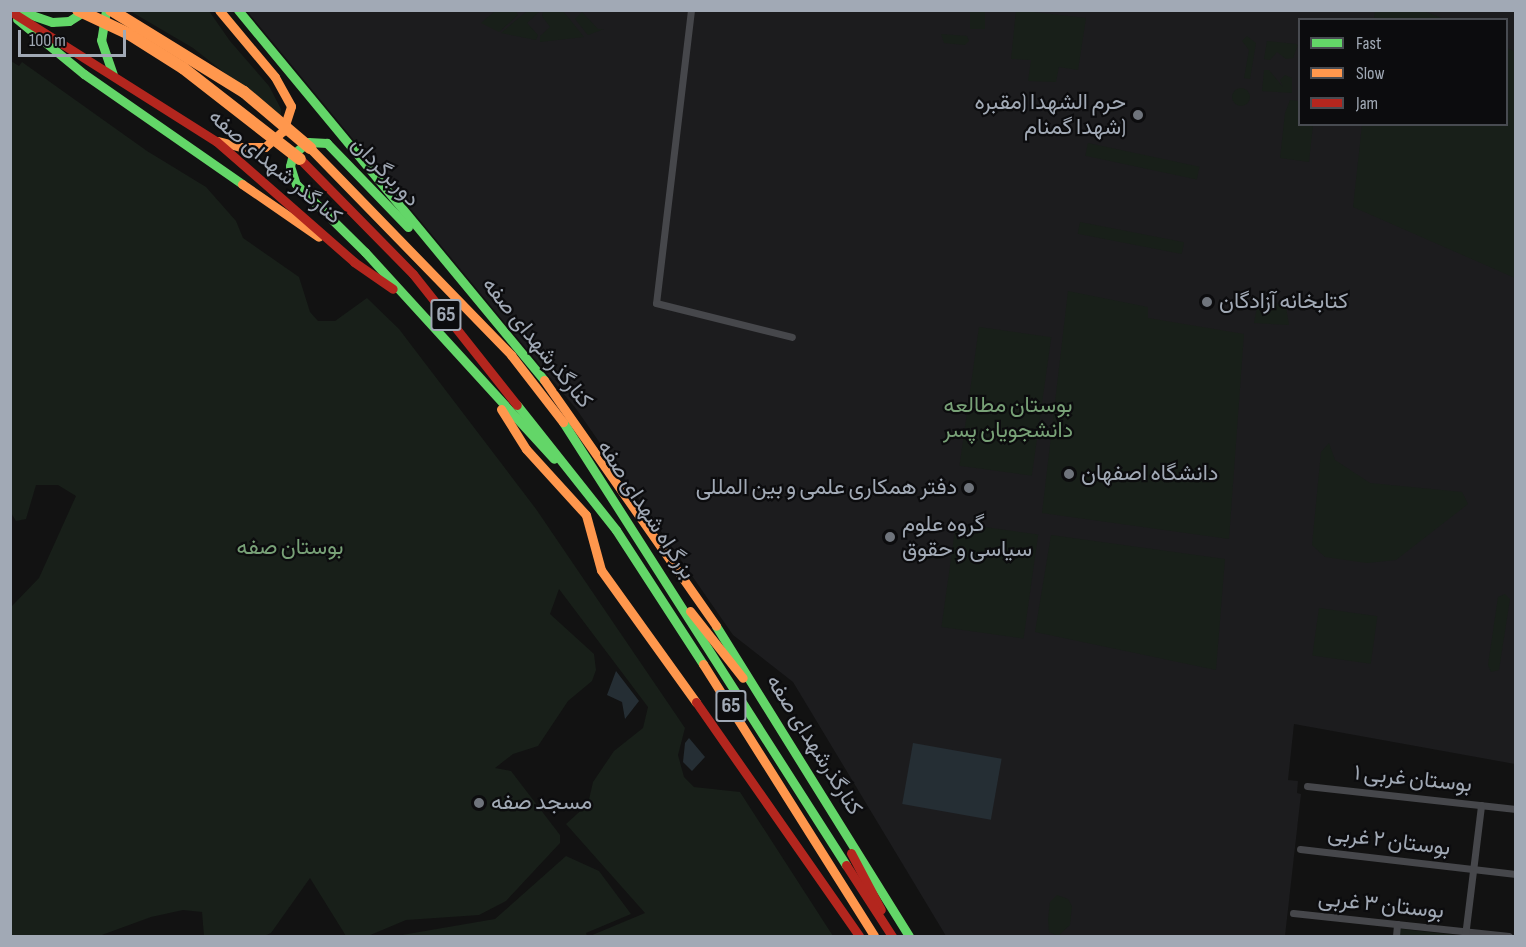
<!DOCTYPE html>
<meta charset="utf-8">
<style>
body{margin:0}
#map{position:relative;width:1526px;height:947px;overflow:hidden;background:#121212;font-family:"Sofia Sans Condensed",Vazirmatn,sans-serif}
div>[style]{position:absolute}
.built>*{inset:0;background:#1c1c1e}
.green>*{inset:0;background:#181f19;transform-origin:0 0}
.round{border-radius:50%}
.water>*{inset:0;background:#252e34;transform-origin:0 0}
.street>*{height:7px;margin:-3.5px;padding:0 3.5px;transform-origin:3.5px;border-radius:3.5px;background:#46474b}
.fast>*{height:9px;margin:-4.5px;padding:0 4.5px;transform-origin:4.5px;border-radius:4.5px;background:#63d668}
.slow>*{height:9px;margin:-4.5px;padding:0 4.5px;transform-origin:4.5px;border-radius:4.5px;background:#ff974d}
.jam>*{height:9px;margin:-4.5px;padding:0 4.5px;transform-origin:4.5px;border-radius:4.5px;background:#b3261e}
.slow-bridge>*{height:12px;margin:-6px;padding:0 6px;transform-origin:6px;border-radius:6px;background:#ff974d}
.dots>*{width:16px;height:16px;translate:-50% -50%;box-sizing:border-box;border:3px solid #0c0c0e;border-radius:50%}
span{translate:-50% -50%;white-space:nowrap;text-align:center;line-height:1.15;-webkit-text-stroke:4.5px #0c0c0e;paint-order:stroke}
.shield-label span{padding:2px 4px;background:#0c0c0e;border:2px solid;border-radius:4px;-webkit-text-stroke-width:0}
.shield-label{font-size:21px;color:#a1a9b5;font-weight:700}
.poi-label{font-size:22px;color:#a1a9b5}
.right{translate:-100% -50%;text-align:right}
.left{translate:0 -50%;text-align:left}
.street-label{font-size:22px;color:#a1a9b5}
.park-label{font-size:22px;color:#78a177}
.frame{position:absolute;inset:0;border:12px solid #a1a9b5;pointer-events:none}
.legend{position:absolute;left:1298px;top:18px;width:210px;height:108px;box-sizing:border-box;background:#0c0c0e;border:2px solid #484b51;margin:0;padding:8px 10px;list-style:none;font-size:18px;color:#a1a9b5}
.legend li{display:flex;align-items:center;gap:12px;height:30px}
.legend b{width:30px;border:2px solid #484b51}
.scale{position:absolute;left:18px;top:30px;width:108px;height:27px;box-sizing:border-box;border:3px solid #a1a9b5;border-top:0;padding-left:8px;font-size:18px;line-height:21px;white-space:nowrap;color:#a1a9b5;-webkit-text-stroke:4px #0c0c0e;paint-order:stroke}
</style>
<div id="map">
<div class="built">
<div style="clip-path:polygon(evenodd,247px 11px,1515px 11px,1515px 764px,1294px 724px,1288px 780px,1298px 781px,1297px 793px,1301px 794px,1285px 936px,946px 936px,793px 682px,733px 635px,577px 410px,247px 11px,1300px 20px,1506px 20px,1506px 124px,1300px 124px,1300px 20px)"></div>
</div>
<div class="green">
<div style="clip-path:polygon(1016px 10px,1086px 18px,1078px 70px,1059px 67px,1056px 82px,1028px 81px,1031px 60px,1011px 59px)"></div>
<div style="clip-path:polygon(1375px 10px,1424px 11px,1444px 19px,1374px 19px)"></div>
<div style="clip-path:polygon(130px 11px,209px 11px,230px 41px,269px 86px,281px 109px,281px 117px,193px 48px)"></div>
<div style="clip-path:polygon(495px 11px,516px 11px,518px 15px,499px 32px,481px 23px)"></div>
<div style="clip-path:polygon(527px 11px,540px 11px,527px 23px,538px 35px,536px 40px,501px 33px)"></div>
<div style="clip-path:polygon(543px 11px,563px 11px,584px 37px,540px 42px,540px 36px,550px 27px,542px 16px)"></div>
<div style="left:970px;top:11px;width:15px;height:18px"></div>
<div style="clip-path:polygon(582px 12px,598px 29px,604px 29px,588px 35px,575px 19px)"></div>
<div style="clip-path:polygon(941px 34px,967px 36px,969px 41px,965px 45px,944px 43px)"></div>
<div style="clip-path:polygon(1247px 36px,1256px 43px,1250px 79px,1244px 78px,1249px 50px,1242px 41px)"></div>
<div style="clip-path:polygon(1267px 41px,1296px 44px,1298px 45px,1293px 58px,1286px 59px,1277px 52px,1270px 60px,1264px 59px)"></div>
<div style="clip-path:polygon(1507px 48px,1516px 52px,1515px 278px,1353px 207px,1362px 125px,1506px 124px)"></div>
<div style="clip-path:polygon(11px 61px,19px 66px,22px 62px,147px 151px,206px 187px,236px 221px,243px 238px,299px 277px,310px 312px,318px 321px,335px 321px,367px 298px,399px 329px,536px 509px,685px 728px,678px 755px,684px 777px,694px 787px,740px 792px,833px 936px,590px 936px,645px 913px,566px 824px,588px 804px,593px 782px,614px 751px,643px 728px,648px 707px,559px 589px,550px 614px,594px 654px,596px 670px,592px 681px,568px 701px,538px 746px,513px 754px,495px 768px,511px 771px,560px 835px,560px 843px,506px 901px,479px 915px,406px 920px,368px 936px,346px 936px,310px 878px,271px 933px,264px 936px,204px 936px,202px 912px,183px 910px,151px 917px,99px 936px,11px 936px,11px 607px,39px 578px,76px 496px,58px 485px,36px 485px,26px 519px,16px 521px,11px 513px)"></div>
<div style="clip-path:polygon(1264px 70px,1269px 70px,1283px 87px,1280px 80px,1285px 75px,1292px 78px,1292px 93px,1262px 91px)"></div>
<div class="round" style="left:1232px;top:88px;width:18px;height:18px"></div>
<div style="clip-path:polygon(1290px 100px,1298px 101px,1300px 124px,1313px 125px,1309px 162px,1280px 158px,1285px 113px)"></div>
<div style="left:1088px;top:143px;width:114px;height:13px;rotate:12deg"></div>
<div style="left:1080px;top:222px;width:106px;height:12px;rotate:11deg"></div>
<div style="clip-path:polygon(1068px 291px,1148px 307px,1148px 318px,1244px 334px,1229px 539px,1042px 513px)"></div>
<div style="clip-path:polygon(1259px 297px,1286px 307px,1289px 325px,1254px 323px)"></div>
<div style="left:979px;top:327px;width:73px;height:140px;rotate:8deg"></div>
<div style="clip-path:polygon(1329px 443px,1335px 460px,1370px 483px,1462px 492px,1468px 504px,1396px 560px,1367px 563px,1325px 557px,1312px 545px,1321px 452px)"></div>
<div style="left:956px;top:523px;width:83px;height:105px;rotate:8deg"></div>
<div style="clip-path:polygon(1051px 535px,1225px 559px,1216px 670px,1035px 632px)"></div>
<div style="clip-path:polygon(1505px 594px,1510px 599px,1499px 670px,1491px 672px,1488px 665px,1498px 597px)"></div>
<div style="left:1319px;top:608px;width:59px;height:48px;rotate:8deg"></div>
<div style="clip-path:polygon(566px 856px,599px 871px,631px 914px,586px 933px,587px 936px,396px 936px,495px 919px)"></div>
<div style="clip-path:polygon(1057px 895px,1068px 899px,1072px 906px,1070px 925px,1058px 936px,1049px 932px,1048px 919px,1050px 902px)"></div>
<div style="clip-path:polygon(1401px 929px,1457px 935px,1457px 936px,1398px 936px)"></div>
</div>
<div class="water">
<div style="clip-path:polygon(616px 671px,639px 701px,625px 719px,622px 702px,607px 695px)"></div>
<div style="clip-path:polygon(689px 738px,705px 757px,692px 771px,683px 762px,685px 743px)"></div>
<div style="left:913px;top:743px;width:90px;height:62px;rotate:10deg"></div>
</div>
<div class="street">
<div style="left:691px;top:10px;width:295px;rotate:96.8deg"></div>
<div style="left:656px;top:303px;width:140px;rotate:14deg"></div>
<div style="left:1307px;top:786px;width:210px;rotate:6.3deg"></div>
<div style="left:1300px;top:849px;width:217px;rotate:6.6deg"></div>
<div style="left:1293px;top:913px;width:217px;rotate:6.1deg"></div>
<div style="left:1396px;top:936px;width:12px;rotate:-85deg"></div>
<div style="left:1465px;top:936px;width:132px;rotate:-83deg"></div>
</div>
<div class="fast">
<div style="left:17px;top:10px;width:37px;rotate:19deg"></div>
<div style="left:52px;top:22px;width:17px;rotate:-3deg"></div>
<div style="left:69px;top:21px;width:20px;rotate:-33deg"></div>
<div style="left:106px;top:10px;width:30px;rotate:99deg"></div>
<div style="left:101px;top:40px;width:36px;rotate:71deg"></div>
<div style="left:238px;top:10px;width:480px;rotate:50.4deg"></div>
<div style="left:17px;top:19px;width:87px;rotate:39.4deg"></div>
<div style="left:84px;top:74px;width:193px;rotate:34.8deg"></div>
<div style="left:408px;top:227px;width:117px;rotate:-134deg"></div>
<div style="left:327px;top:143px;width:19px;rotate:-177deg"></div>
<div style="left:308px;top:142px;width:19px;rotate:141deg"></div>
<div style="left:293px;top:154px;width:12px;rotate:104deg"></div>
<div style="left:290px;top:166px;width:19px;rotate:72deg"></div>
<div style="left:296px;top:184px;width:97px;rotate:44.6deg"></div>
<div style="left:365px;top:252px;width:280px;rotate:47.6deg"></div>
<div style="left:517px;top:405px;width:159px;rotate:51.6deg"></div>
<div style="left:616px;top:530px;width:160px;rotate:57deg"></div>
<div style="left:563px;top:422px;width:526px;rotate:57.43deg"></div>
<div style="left:716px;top:626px;width:365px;rotate:58.1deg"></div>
</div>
<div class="slow">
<div style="left:218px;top:141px;width:24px;rotate:15deg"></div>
<div style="left:241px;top:147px;width:24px"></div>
<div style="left:265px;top:147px;width:24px;rotate:-42deg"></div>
<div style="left:283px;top:131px;width:26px;rotate:-72deg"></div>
<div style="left:291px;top:106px;width:33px;rotate:-119deg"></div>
<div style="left:275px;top:77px;width:87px;rotate:-129.9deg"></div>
<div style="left:310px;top:148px;width:289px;rotate:45.8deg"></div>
<div style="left:511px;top:355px;width:85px;rotate:52.2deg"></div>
<div style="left:242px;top:184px;width:93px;rotate:34.5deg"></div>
<div style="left:544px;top:380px;width:300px;rotate:55deg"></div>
<div style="left:501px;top:409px;width:47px;rotate:58deg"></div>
<div style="left:526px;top:449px;width:89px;rotate:47.7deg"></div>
<div style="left:586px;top:515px;width:57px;rotate:74.7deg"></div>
<div style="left:601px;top:570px;width:163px;rotate:54.3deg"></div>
<div style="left:690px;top:611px;width:85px;rotate:51.7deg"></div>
<div style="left:703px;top:664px;width:321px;rotate:57.8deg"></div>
</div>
<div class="jam">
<div style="left:10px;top:11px;width:244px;rotate:32.3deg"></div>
<div style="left:216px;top:141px;width:184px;rotate:41.2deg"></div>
<div style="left:354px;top:262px;width:47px;rotate:34.7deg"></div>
<div style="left:300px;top:159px;width:161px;rotate:45.5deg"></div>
<div style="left:413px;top:274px;width:167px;rotate:51.6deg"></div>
<div style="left:696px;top:702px;width:285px;rotate:55.1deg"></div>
<div style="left:851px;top:853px;width:64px;rotate:62.2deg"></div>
<div style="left:846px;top:865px;width:85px;rotate:57.1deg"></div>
</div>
<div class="slow-bridge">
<div style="left:78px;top:10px;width:56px;rotate:25.2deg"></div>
<div style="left:129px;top:34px;width:64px;rotate:32.2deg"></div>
<div style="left:183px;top:68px;width:148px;rotate:37.9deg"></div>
<div style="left:111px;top:10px;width:156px;rotate:31.7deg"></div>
<div style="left:244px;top:92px;width:87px;rotate:40.3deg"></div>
</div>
<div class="dots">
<div style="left:1138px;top:115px;background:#6f747c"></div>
<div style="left:1207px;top:302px;background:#6f747c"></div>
<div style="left:1069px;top:474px;background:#6f747c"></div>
<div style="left:969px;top:488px;background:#6f747c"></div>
<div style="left:890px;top:537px;background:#6f747c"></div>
<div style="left:479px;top:803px;background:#6f747c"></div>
</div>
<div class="shield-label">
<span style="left:446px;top:315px">65</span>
<span style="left:731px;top:706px">65</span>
</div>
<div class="poi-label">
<span class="right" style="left:1126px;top:115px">حرم الشهدا (مقبره<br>شهدا گمنام)</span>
<span class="left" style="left:1219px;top:302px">کتابخانه آزادگان</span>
<span class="left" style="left:1081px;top:474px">دانشگاه اصفهان</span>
<span class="right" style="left:957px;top:488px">دفتر همکاری علمی و بین المللی</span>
<span class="left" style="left:902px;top:537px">گروه علوم<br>سیاسی و حقوق</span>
<span class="left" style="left:491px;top:803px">مسجد صفه</span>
</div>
<div class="street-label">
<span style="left:275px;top:167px;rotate:40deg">کنارگذر شهدای صفه</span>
<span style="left:385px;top:172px;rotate:46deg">دوربرگردان</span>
<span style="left:537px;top:343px;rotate:51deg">کنارگذرشهدای صفه</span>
<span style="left:646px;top:510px;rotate:57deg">بزرگراه شهدای صفه</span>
<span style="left:814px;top:745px;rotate:58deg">کنارگذرشهدای صفه</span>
<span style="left:1413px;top:779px;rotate:6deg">بوستان غربی ۱</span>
<span style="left:1389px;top:841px;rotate:7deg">بوستان ۲ غربی</span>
<span style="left:1381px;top:905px;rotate:6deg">بوستان ۳ غربی</span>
</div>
<div class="park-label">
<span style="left:1008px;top:418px">بوستان مطالعه<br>دانشجویان پسر</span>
<span style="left:290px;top:548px">بوستان صفه</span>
</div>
<div class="frame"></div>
<ul class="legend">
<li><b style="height:8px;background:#63d668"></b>Fast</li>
<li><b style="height:8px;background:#ff974d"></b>Slow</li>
<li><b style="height:8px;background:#b3261e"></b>Jam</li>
</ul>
<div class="scale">100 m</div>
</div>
